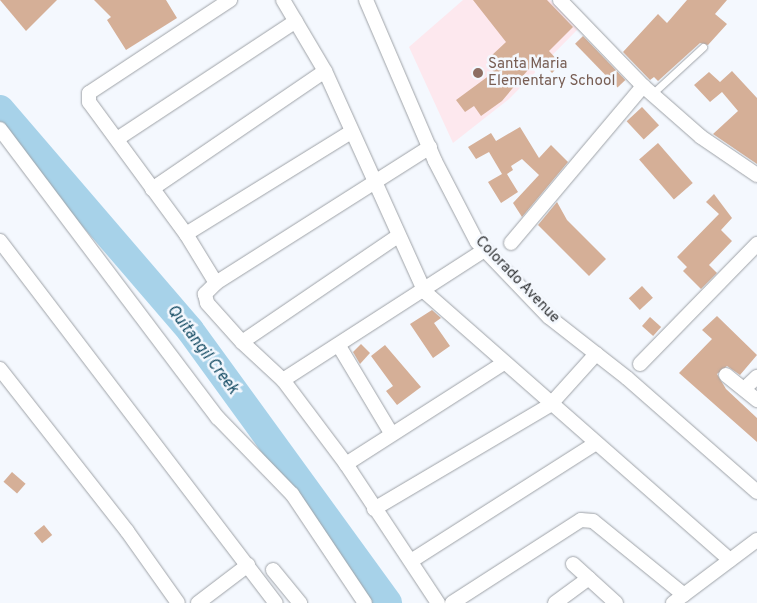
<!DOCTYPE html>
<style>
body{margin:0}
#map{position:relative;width:757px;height:603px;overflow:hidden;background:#f4f8fe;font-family:Overpass,sans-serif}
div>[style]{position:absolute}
.education>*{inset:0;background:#fde8ee}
.river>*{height:28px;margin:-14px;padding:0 14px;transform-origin:14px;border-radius:14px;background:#a7d2e9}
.building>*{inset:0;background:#d5af97;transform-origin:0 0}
.roads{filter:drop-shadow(0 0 1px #9ea2a7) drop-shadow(0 0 1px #9ea2a7)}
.lane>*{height:7px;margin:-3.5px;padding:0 3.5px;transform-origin:3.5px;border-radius:3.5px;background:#fff}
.street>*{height:14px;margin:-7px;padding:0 7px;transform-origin:7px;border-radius:7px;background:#fff}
.dots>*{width:14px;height:14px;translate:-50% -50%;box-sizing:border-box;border:2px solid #f4f8fe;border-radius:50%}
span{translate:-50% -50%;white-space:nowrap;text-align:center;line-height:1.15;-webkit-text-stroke:5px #f4f8fe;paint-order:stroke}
.education-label{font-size:15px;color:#785e54}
.left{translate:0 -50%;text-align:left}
.street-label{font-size:15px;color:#333537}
.water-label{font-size:16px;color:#114961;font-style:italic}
</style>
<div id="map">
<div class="education">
<div style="clip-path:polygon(463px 0,550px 0,578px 29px,509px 99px,453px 143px,409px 47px)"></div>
</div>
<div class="river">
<div style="left:0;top:109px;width:291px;rotate:49.3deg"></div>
<div style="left:190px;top:330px;width:337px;rotate:54deg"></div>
</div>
<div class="building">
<div style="clip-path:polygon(0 0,57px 0,26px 31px)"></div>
<div style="clip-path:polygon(94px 0,166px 0,177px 18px,126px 50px,107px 20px,111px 17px)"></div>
<div style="clip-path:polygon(473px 0,547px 0,573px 27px,549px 51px,561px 64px,552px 73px,538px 58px,502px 101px,481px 116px,474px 106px,465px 112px,456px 100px,494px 72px,488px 65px,493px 60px,490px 57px,506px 42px)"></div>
<div style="clip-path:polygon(687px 0,727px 0,715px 14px,727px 24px,708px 45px,700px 43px,658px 81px,654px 77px,650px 80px,623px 52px,658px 14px,667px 23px)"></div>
<div style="left:583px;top:36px;width:61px;height:11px;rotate:46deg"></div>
<div style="clip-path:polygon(732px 71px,757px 98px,757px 164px,713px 134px,738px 111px,722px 92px,710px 102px,694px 85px,709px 72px,720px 82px)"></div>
<div style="left:642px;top:107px;width:25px;height:21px;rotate:47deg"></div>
<div style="clip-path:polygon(520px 127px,539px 158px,551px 145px,568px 162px,522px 217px,513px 203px,539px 175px,522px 159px,511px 166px,513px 170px,507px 174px,518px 192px,501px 203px,488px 182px,502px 174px,489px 152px,476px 159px,468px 147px,491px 133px,496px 141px)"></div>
<div style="left:658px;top:143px;width:53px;height:25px;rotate:49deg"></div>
<div style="clip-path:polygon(714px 194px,732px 218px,721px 230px,732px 241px,709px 265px,717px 273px,701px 289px,683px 271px,687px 267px,677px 257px,719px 214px,706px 202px)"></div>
<div style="clip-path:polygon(557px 202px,567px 220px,606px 259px,589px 276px,538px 225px)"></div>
<div style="left:642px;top:286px;width:16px;height:18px;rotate:47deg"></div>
<div style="clip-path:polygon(432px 310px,441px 318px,434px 323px,450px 346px,433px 358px,410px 324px)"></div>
<div style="clip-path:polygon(717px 316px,757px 355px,740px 375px,727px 366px,717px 374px,726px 389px,757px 418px,757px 442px,679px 373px,712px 339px,702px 330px)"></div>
<div style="left:650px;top:317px;width:15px;height:12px;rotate:42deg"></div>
<div style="clip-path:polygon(361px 344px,370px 353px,360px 364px,353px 352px)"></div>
<div style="clip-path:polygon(385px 345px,421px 387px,397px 405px,386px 391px,393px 386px,371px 356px)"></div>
<div style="left:12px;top:472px;width:18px;height:13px;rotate:41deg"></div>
<div style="left:44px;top:525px;width:13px;height:13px;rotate:51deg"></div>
</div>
<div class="roads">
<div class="lane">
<div style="left:653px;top:93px;width:68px;rotate:-42.6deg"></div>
</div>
<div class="street">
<div style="left:283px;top:0;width:82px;rotate:59.4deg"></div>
<div style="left:325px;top:71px;width:243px;rotate:65.7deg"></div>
<div style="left:425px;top:292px;width:406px;rotate:41.3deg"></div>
<div style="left:366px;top:0;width:175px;rotate:66.8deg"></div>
<div style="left:435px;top:161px;width:91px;rotate:62.6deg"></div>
<div style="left:477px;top:242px;width:104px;rotate:46.2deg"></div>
<div style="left:549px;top:317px;width:99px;rotate:38deg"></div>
<div style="left:627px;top:378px;width:173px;rotate:41.2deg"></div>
<div style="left:560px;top:0;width:120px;rotate:46deg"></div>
<div style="left:643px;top:86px;width:77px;rotate:41.3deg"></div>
<div style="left:701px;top:137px;width:68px;rotate:34.2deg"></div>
<div style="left:0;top:129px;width:362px;rotate:53deg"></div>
<div style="left:218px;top:418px;width:106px;rotate:45.8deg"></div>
<div style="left:292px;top:494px;width:131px;rotate:56.2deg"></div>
<div style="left:117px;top:139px;width:214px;rotate:-33.4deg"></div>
<div style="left:430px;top:147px;width:254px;rotate:147.6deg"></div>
<div style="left:216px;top:283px;width:16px;rotate:135deg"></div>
<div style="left:205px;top:294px;width:9px;rotate:77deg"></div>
<div style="left:207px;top:303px;width:52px;rotate:48.1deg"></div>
<div style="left:242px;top:342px;width:56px;rotate:42.8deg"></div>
<div style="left:283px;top:380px;width:105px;rotate:53.1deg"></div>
<div style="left:346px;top:464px;width:167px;rotate:56.5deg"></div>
<div style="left:152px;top:189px;width:209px;rotate:-34.3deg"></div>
<div style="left:186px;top:234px;width:194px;rotate:-31.7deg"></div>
<div style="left:0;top:241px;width:455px;rotate:52.7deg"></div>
<div style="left:511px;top:243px;width:205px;rotate:-49.9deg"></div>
<div style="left:216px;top:283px;width:57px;rotate:-121.5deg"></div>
<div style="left:186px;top:234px;width:164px;rotate:-126.3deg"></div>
<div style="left:89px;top:102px;width:9px;rotate:-90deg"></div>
<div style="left:89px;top:93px;width:169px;rotate:-33.4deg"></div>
<div style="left:242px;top:342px;width:189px;rotate:-34.2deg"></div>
<div style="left:339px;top:346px;width:101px;rotate:59.1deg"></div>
<div style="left:640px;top:364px;width:168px;rotate:-45.7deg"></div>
<div style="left:0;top:369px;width:206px;rotate:51.9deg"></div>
<div style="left:127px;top:531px;width:88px;rotate:54.7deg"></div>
<div style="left:726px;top:375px;width:40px;rotate:39deg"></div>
<div style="left:283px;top:380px;width:240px;rotate:-32.8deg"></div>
<div style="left:744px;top:389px;width:18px;rotate:-43deg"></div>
<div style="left:346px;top:464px;width:188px;rotate:-32.6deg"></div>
<div style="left:374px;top:509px;width:204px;rotate:-30.6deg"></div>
<div style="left:550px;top:405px;width:69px;rotate:-48deg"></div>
<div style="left:411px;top:561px;width:218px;rotate:-32.5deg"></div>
<div style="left:573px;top:564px;width:58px;rotate:42.2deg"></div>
<div style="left:273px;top:570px;width:43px;rotate:50.7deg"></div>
<div style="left:198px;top:603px;width:63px;rotate:-37.2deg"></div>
<div style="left:452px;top:603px;width:153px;rotate:-32.8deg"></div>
<div style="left:581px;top:520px;width:12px;rotate:5deg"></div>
<div style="left:593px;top:521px;width:117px;rotate:39.1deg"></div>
<div style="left:555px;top:603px;width:42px;rotate:-36.3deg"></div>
<div style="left:673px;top:603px;width:105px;rotate:-36.9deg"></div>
</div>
</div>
<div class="dots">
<div style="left:478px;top:73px;background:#8d6e63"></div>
</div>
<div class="education-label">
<span class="left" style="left:488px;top:73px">Santa Maria<br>Elementary School</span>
</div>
<div class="street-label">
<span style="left:517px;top:280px;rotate:46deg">Colorado Avenue</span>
</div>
<div class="water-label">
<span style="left:202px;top:350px;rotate:53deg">Quitangil Creek</span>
</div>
</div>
